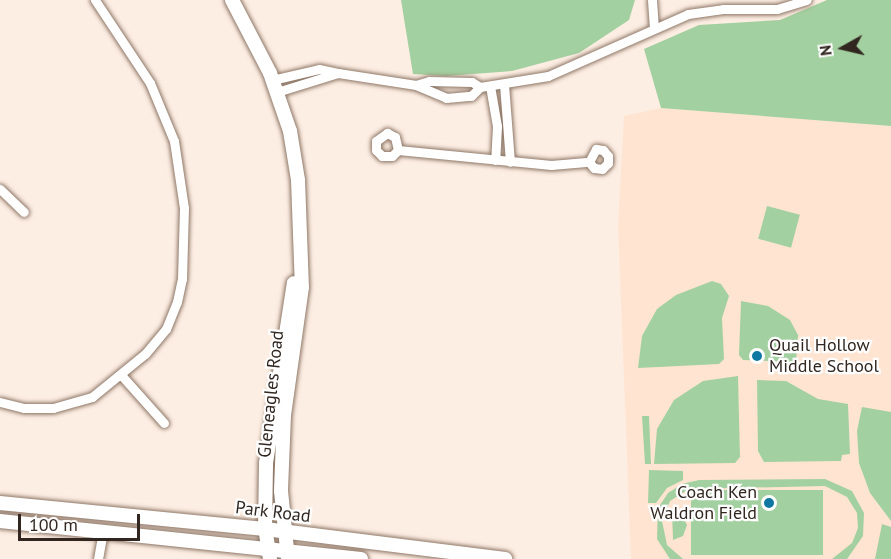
<!DOCTYPE html>
<style>
body{margin:0}
#map{position:relative;width:891px;height:559px;overflow:hidden;background:#fdeee3;font-family:"PT Sans",sans-serif}
div>[style]{position:absolute}
.built>*{inset:0;background:#ffe4d2}
.green>*{inset:0;background:#a3d0a0;transform-origin:0 0}
.roads{filter:drop-shadow(0 0 2px #8e7767) drop-shadow(0 0 2px #8e7767)}
.street>*{height:9px;margin:-4.5px;padding:0 4.5px;transform-origin:4.5px;border-radius:4.5px;background:#fff}
.secondary>*{height:14px;margin:-7px;padding:0 7px;transform-origin:7px;border-radius:7px;background:#fff}
.dots>*{width:16px;height:16px;translate:-50% -50%;box-sizing:border-box;border:3px solid #fefefe;border-radius:50%}
span{translate:-50% -50%;white-space:nowrap;text-align:center;line-height:1.15;-webkit-text-stroke:4.5px #fefefe;paint-order:stroke}
.poi-label{font-size:18px;color:#312720}
.left{translate:0 -50%;text-align:left}
.right{translate:-100% -50%;text-align:right}
.street-label{font-size:18px;color:#312720}
.north{position:absolute;left:813px;top:18px;width:60px;height:60px;-webkit-text-stroke:4px #fefefe;paint-order:stroke;rotate:262deg;font-size:16px;font-weight:700;line-height:24px;text-align:center;color:#312720}
.north::after{content:'';display:block;margin:auto;width:21px;height:27px;background:#312720;clip-path:polygon(50% 0,100% 100%,50% 72%,0 100%)}
.scale{position:absolute;left:18px;top:514px;width:122px;height:27px;box-sizing:border-box;border:3px solid #312720;border-top:0;padding-left:8px;font-size:18px;line-height:21px;white-space:nowrap;color:#312720;-webkit-text-stroke:4px #fefefe;paint-order:stroke}
</style>
<div id="map">
<div class="built">
<div style="clip-path:polygon(661px 108px,891px 126px,891px 559px,631px 559px,618px 226px,624px 116px)"></div>
</div>
<div class="green">
<div style="clip-path:polygon(401px 0,635px 0,629px 20px,579px 53px,512px 71px,446px 76px,413px 74px)"></div>
<div style="clip-path:polygon(827px 0,891px 0,891px 126px,661px 108px,644px 49px,699px 25px,780px 20px)"></div>
<div style="left:767px;top:206px;width:34px;height:34px;rotate:15deg"></div>
<div style="clip-path:polygon(712px 281px,721px 284px,729px 296px,722px 318px,724px 359px,719px 364px,638px 368px,642px 336px,657px 309px,676px 295px)"></div>
<div style="clip-path:polygon(741px 301px,768px 306px,790px 320px,798px 335px,796px 362px,743px 360px,739px 355px)"></div>
<div style="clip-path:polygon(738px 376px,740px 457px,735px 463px,654px 464px,657px 429px,674px 400px,703px 381px)"></div>
<div style="clip-path:polygon(757px 380px,786px 381px,818px 399px,848px 404px,850px 454px,842px 455px,841px 461px,764px 462px,758px 451px)"></div>
<div style="clip-path:polygon(862px 407px,891px 412px,891px 521px,870px 493px,859px 463px,857px 431px)"></div>
<div style="clip-path:polygon(642px 416px,649px 416px,651px 464px,645px 464px)"></div>
<div style="clip-path:polygon(649px 470px,683px 471px,683px 480px,667px 488px,656px 503px,648px 503px)"></div>
<div style="clip-path:polygon(825px 479px,852px 491px,864px 513px,863px 536px,847px 559px,832px 559px,852px 543px,858px 528px,857px 513px,847px 497px,825px 486px,689px 489px,670px 501px,662px 521px,667px 545px,683px 559px,670px 559px,657px 539px,658px 508px,668px 493px,682px 484px,699px 480px)"></div>
<div style="left:823px;top:490px;width:65px;height:132px;rotate:90deg"></div>
<div style="clip-path:polygon(672px 511px,682px 515px,687px 525px,683px 536px,673px 540px)"></div>
<div style="clip-path:polygon(882px 524px,891px 527px,891px 559px,875px 559px)"></div>
</div>
<div class="roads">
<div class="street">
<div style="left:652px;top:0;width:26px;rotate:86deg"></div>
<div style="left:338px;top:73px;width:79px;rotate:8.7deg"></div>
<div style="left:416px;top:85px;width:33px;rotate:23deg"></div>
<div style="left:446px;top:98px;width:25px;rotate:-5deg"></div>
<div style="left:471px;top:96px;width:13px;rotate:-45deg"></div>
<div style="left:480px;top:87px;width:9px;rotate:-148deg"></div>
<div style="left:472px;top:82px;width:43px;rotate:-178.7deg"></div>
<div style="left:429px;top:81px;width:14px;rotate:163deg"></div>
<div style="left:272px;top:80px;width:48px;rotate:-13.2deg"></div>
<div style="left:319px;top:69px;width:19px;rotate:12deg"></div>
<div style="left:338px;top:73px;width:64px;rotate:162.7deg"></div>
<div style="left:504px;top:84px;width:78px;rotate:85.6deg"></div>
<div style="left:490px;top:86px;width:41px;rotate:80.1deg"></div>
<div style="left:497px;top:126px;width:34px;rotate:93deg"></div>
<div style="left:480px;top:87px;width:69px;rotate:-9.2deg"></div>
<div style="left:548px;top:76px;width:153px;rotate:-23.9deg"></div>
<div style="left:688px;top:14px;width:35px;rotate:-8deg"></div>
<div style="left:723px;top:9px;width:54px"></div>
<div style="left:777px;top:9px;width:31px;rotate:-17deg"></div>
<div style="left:398px;top:150px;width:8px;rotate:135deg"></div>
<div style="left:392px;top:156px;width:10px;rotate:180deg"></div>
<div style="left:382px;top:156px;width:8px;rotate:-135deg"></div>
<div style="left:376px;top:150px;width:9px;rotate:-90deg"></div>
<div style="left:376px;top:141px;width:14px;rotate:-36deg"></div>
<div style="left:387px;top:133px;width:9px;rotate:27deg"></div>
<div style="left:395px;top:137px;width:13px;rotate:77deg"></div>
<div style="left:398px;top:150px;width:154px;rotate:5.6deg"></div>
<div style="left:551px;top:165px;width:38px;rotate:-5deg"></div>
<div style="left:589px;top:162px;width:15px;rotate:-62deg"></div>
<div style="left:596px;top:149px;width:7px;rotate:8deg"></div>
<div style="left:603px;top:150px;width:8px;rotate:50deg"></div>
<div style="left:608px;top:156px;width:7px;rotate:90deg"></div>
<div style="left:608px;top:163px;width:8px;rotate:135deg"></div>
<div style="left:602px;top:169px;width:8px;rotate:-173deg"></div>
<div style="left:594px;top:168px;width:8px;rotate:-130deg"></div>
<div style="left:0;top:189px;width:33px;rotate:44deg"></div>
<div style="left:122px;top:376px;width:63px;rotate:48.2deg"></div>
<div style="left:0;top:402px;width:25px;rotate:14deg"></div>
<div style="left:24px;top:408px;width:29px"></div>
<div style="left:53px;top:408px;width:41px;rotate:-15.8deg"></div>
<div style="left:92px;top:397px;width:68px;rotate:-39.1deg"></div>
<div style="left:145px;top:354px;width:33px;rotate:-50deg"></div>
<div style="left:166px;top:329px;width:29px;rotate:-68deg"></div>
<div style="left:177px;top:302px;width:24px;rotate:-78deg"></div>
<div style="left:182px;top:279px;width:71px;rotate:-88.4deg"></div>
<div style="left:184px;top:208px;width:68px;rotate:-98.5deg"></div>
<div style="left:174px;top:141px;width:63px;rotate:-112.5deg"></div>
<div style="left:150px;top:83px;width:100px;rotate:-123.5deg"></div>
<div style="left:98px;top:559px;width:27px;rotate:-80deg"></div>
</div>
<div class="secondary">
<div style="left:232px;top:0;width:82px;rotate:62.5deg"></div>
<div style="left:270px;top:73px;width:61px;rotate:71deg"></div>
<div style="left:290px;top:131px;width:50px;rotate:80.7deg"></div>
<div style="left:298px;top:180px;width:107px;rotate:87.9deg"></div>
<div style="left:302px;top:287px;width:129px;rotate:98deg"></div>
<div style="left:284px;top:415px;width:76px;rotate:92.3deg"></div>
<div style="left:281px;top:491px;width:68px;rotate:84.1deg"></div>
<div style="left:0;top:503px;width:266px;rotate:5.6deg"></div>
<div style="left:265px;top:529px;width:242px;rotate:7.1deg"></div>
<div style="left:0;top:521px;width:363px;rotate:6deg"></div>
<div style="left:270px;top:559px;width:30px;rotate:-99deg"></div>
<div style="left:265px;top:529px;width:66px;rotate:-89.1deg"></div>
<div style="left:266px;top:463px;width:182px;rotate:-81.2deg"></div>
</div>
</div>
<div class="dots">
<div style="left:757px;top:356px;background:#0e78a3"></div>
<div style="left:769px;top:503px;background:#0e78a3"></div>
</div>
<div class="poi-label">
<span class="left" style="left:769px;top:356px">Quail Hollow<br>Middle School</span>
<span class="right" style="left:757px;top:503px">Coach Ken<br>Waldron Field</span>
</div>
<div class="street-label">
<span style="left:271px;top:394px;rotate:-84deg">Gleneagles Road</span>
<span style="left:273px;top:512px;rotate:7deg">Park Road</span>
</div>
<div class="north">N</div>
<div class="scale">100 m</div>
</div>
